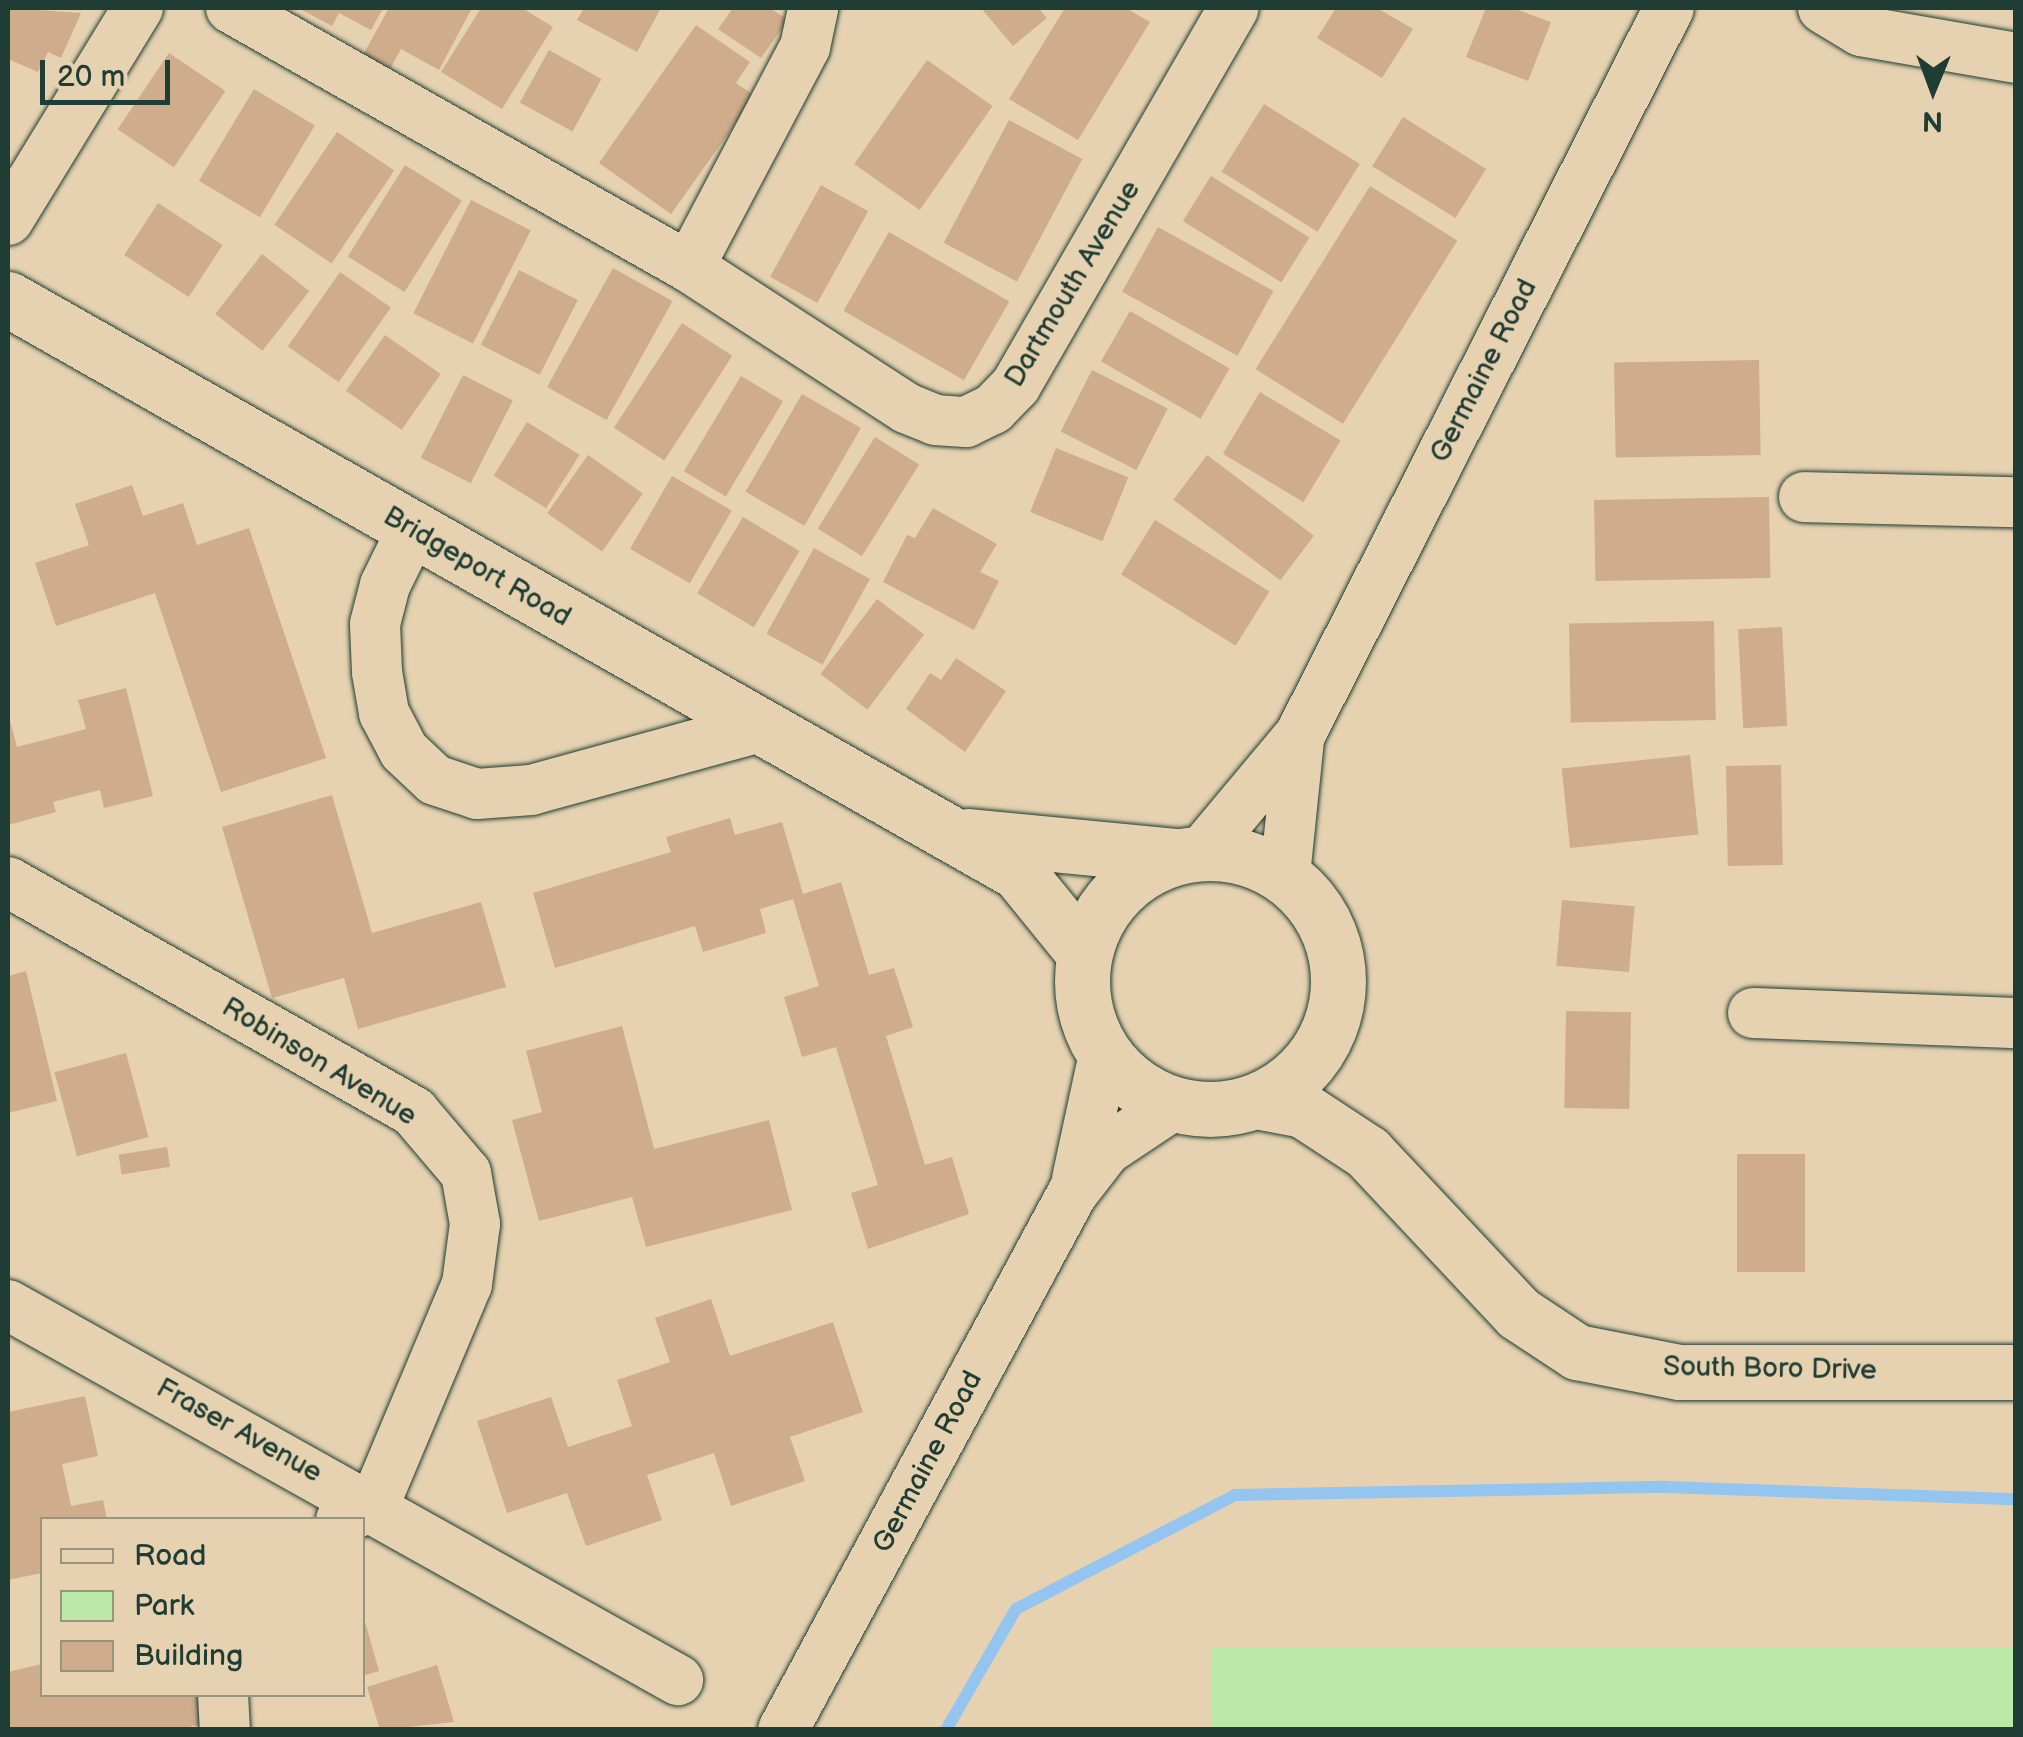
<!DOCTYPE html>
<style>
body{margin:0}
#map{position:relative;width:2023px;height:1737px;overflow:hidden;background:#e6d2b0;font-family:"Balsamiq Sans",sans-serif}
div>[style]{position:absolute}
.green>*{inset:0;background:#bce9a7;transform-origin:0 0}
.stream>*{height:12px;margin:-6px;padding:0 6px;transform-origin:6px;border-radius:6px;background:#94c4f0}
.building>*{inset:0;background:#cfac8b;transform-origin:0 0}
.roads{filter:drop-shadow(0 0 2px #1f3d34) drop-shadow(0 0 2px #1f3d34)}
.minor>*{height:50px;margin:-25px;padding:0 25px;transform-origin:25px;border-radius:25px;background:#e6d2b0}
.major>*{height:55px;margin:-27.5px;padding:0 27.5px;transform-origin:27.5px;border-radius:27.5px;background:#e6d2b0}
.major>.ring{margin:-27.5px;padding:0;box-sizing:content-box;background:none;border:55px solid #e6d2b0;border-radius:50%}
span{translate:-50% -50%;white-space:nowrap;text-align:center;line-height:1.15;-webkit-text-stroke:9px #e6d2b0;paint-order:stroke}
.street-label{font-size:28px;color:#1f3d34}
.frame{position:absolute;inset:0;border:10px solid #1f3d34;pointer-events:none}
.legend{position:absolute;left:40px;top:1517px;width:325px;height:180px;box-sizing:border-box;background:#e6d2b0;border:2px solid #96967e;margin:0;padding:12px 18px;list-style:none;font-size:30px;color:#1f3d34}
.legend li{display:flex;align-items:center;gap:20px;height:50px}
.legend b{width:50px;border:2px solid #96967e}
.north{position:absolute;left:1883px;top:40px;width:100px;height:100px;-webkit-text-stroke:8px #e6d2b0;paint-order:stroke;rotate:181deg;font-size:28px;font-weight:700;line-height:40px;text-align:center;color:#1f3d34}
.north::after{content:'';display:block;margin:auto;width:35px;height:45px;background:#1f3d34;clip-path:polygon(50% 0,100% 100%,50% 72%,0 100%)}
.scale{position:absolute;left:40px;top:60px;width:130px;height:45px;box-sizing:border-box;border:5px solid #1f3d34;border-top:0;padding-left:12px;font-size:30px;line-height:35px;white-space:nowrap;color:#1f3d34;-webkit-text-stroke:8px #e6d2b0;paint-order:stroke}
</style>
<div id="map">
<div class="green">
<div style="left:2015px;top:1647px;width:82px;height:804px;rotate:90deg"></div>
</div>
<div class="stream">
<div style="left:946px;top:1730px;width:140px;rotate:-60deg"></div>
<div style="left:1016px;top:1609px;width:247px;rotate:-27.5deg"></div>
<div style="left:1235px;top:1495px;width:430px;rotate:-1.1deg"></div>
<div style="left:1665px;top:1487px;width:351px;rotate:2deg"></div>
</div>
<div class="building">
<div style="clip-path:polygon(10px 8px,81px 13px,61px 58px,48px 52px,38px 72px,8px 59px)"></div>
<div style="clip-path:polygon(298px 8px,383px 8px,371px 30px,339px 13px,332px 26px)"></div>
<div style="clip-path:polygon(389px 8px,472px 8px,439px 70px,401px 49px,390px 69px,363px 55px)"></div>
<div style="clip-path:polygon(481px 8px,522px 8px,553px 27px,502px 109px,441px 72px)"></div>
<div style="clip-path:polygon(584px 8px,661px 8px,637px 52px,577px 20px)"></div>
<div style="clip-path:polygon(733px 8px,770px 8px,788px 20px,761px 58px,718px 29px)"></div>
<div style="clip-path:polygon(981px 8px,1038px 8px,1047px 18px,1013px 46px)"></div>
<div style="clip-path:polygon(1065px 8px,1126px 8px,1150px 22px,1078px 140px,1009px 99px)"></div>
<div style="clip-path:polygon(1336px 8px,1377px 8px,1413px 29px,1382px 78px,1317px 38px)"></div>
<div style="clip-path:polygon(1486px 8px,1512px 8px,1551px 22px,1528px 81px,1466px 57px)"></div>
<div style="clip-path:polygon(696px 25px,750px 62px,736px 83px,755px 96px,671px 214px,599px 163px)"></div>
<div style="left:549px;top:50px;width:60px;height:60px;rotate:29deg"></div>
<div style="left:169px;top:53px;width:68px;height:92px;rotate:34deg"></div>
<div style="left:927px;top:60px;width:80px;height:127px;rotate:35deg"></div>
<div style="left:254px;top:89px;width:71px;height:107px;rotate:31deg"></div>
<div style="left:1264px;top:104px;width:113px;height:80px;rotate:32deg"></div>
<div style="left:1403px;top:117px;width:98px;height:58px;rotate:32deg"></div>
<div style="left:1009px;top:120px;width:83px;height:139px;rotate:28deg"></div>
<div style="left:337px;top:132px;width:69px;height:112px;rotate:34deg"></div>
<div style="left:405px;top:165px;width:67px;height:108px;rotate:32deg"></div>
<div style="left:1211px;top:176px;width:116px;height:53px;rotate:32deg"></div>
<div style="left:821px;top:185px;width:54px;height:105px;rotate:29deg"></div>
<div style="left:1370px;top:186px;width:103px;height:216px;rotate:32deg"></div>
<div style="left:471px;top:200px;width:67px;height:127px;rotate:27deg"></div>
<div style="left:158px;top:203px;width:77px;height:62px;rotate:33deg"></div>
<div style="left:1158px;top:227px;width:132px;height:74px;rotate:29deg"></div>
<div style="left:889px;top:232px;width:139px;height:91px;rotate:30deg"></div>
<div style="left:262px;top:254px;width:60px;height:76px;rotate:38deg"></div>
<div style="left:613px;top:268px;width:68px;height:136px;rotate:29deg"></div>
<div style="left:519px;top:270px;width:66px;height:84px;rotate:27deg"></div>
<div style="left:340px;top:272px;width:62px;height:91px;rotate:35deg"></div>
<div style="left:1130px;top:311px;width:115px;height:58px;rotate:30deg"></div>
<div style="left:682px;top:323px;width:60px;height:125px;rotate:33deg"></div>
<div style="left:385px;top:335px;width:68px;height:68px;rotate:35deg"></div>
<div style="left:1759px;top:360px;width:95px;height:145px;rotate:89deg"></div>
<div style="left:1092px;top:370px;width:85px;height:69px;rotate:27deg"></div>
<div style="left:463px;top:375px;width:56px;height:93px;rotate:27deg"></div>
<div style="left:741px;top:376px;width:49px;height:111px;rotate:31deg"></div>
<div style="left:1260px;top:392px;width:94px;height:72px;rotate:31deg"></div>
<div style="left:802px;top:394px;width:68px;height:113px;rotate:30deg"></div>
<div style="left:527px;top:422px;width:62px;height:63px;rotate:32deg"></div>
<div style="left:875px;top:437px;width:52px;height:108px;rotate:32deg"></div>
<div style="left:1056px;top:448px;width:78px;height:69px;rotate:22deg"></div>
<div style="left:588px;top:455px;width:67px;height:71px;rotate:35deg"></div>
<div style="left:1207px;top:455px;width:134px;height:56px;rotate:37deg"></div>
<div style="left:672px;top:476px;width:69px;height:84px;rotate:30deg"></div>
<div style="clip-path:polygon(132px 485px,143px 516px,183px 503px,197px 545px,249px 528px,326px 758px,221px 792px,155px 593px,56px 626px,35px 563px,89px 545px,75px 504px)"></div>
<div style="left:1769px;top:497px;width:81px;height:175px;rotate:89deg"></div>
<div style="clip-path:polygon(933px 508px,997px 544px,980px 572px,999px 581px,974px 630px,883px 582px,907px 535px,915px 538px)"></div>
<div style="left:743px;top:517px;width:66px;height:89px;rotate:31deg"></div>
<div style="left:1155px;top:520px;width:135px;height:64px;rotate:32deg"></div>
<div style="left:814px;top:548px;width:64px;height:98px;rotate:29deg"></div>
<div style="left:877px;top:599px;width:59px;height:94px;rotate:37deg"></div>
<div style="left:1714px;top:621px;width:99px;height:145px;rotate:89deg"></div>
<div style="left:1782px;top:627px;width:99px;height:44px;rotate:87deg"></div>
<div style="clip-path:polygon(956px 658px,1006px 691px,965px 752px,906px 709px,930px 673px,941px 680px)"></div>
<div style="clip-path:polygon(126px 688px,153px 796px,104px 808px,100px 790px,53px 802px,56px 812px,8px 825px,8px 713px,17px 747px,86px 729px,78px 700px)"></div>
<div style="left:1690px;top:755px;width:80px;height:129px;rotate:84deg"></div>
<div style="left:1781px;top:765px;width:100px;height:55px;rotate:89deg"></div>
<div style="clip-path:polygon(332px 795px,372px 933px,481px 902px,506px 987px,358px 1029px,344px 978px,272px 998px,222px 827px)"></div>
<div style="clip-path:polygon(730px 818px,735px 835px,782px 822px,803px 894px,841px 882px,869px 975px,894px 968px,913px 1027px,886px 1036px,925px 1165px,952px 1157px,969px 1214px,868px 1249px,851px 1193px,878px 1185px,836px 1047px,802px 1057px,784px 997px,819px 986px,793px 899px,760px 909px,766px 933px,703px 952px,695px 926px,555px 968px,533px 893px,671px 852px,666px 837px)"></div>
<div style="left:1562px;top:900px;width:73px;height:66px;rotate:5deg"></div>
<div style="clip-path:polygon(26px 971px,57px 1101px,8px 1113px,8px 976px)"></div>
<div style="left:1566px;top:1011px;width:65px;height:97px;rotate:1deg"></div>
<div style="clip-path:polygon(622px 1026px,654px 1149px,769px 1120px,792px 1210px,646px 1247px,632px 1197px,539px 1221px,512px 1120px,542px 1112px,526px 1051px)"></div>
<div style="left:126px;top:1053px;width:87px;height:74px;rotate:75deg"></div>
<div style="left:167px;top:1147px;width:20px;height:49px;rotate:81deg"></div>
<div style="left:1737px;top:1154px;width:68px;height:118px"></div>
<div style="clip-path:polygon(711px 1299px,730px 1356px,833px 1322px,863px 1412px,790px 1437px,805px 1481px,731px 1506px,714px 1453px,647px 1475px,662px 1520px,586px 1546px,567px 1493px,507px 1513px,477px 1421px,551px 1397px,568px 1447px,632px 1426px,617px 1380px,670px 1362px,655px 1318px)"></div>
<div style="clip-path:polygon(85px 1396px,98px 1456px,62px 1464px,71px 1506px,103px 1500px,107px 1520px,42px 1520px,42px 1573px,8px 1580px,8px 1412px)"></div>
<div style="clip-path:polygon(362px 1611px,379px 1671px,362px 1676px)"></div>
<div style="clip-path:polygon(42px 1664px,42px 1694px,205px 1694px,211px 1722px,175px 1730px,8px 1730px,8px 1672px)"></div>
<div style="clip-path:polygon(437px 1665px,454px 1722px,380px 1730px,367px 1687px)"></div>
</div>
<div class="roads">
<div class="minor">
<div style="left:231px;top:8px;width:526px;rotate:29.49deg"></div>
<div style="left:689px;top:267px;width:259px;rotate:33deg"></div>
<div style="left:906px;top:408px;width:31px;rotate:22deg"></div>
<div style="left:935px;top:420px;width:31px;rotate:4deg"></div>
<div style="left:966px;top:422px;width:30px;rotate:-26deg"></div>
<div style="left:993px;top:409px;width:33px;rotate:-46deg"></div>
<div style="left:1016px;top:385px;width:435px;rotate:-60deg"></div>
<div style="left:1823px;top:8px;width:44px;rotate:31.2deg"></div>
<div style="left:1861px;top:31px;width:157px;rotate:9.9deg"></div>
<div style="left:8px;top:220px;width:249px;rotate:-58.5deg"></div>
<div style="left:689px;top:267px;width:249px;rotate:-62.2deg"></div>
<div style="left:805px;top:47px;width:40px;rotate:-78deg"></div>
<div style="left:1804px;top:497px;width:212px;rotate:1.4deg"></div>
<div style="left:412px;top:530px;width:61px;rotate:116.1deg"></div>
<div style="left:385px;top:585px;width:40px;rotate:104.4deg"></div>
<div style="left:375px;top:624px;width:48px;rotate:87.6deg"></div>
<div style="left:377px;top:672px;width:42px;rotate:80.3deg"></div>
<div style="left:384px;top:713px;width:43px;rotate:62.2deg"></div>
<div style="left:404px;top:751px;width:42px;rotate:43.1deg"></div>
<div style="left:435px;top:780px;width:44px;rotate:18.4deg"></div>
<div style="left:477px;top:794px;width:54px;rotate:-4.2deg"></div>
<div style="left:531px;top:790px;width:237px;rotate:-15.4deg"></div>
<div style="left:1202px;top:852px;width:153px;rotate:-50.1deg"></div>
<div style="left:1300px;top:735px;width:815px;rotate:-63.09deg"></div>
<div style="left:1285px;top:875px;width:136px;rotate:-84.1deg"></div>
<div style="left:8px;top:882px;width:467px;rotate:29.5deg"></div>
<div style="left:414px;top:1112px;width:80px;rotate:49.6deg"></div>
<div style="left:466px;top:1173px;width:52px;rotate:80deg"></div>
<div style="left:475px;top:1224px;width:61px;rotate:97.6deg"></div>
<div style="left:467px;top:1284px;width:240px;rotate:112.8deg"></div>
<div style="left:374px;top:1505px;width:36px;rotate:156deg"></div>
<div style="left:1753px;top:1013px;width:263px;rotate:2.2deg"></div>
<div style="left:1077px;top:1179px;width:128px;rotate:-77.8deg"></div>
<div style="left:8px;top:1305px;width:768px;rotate:29.24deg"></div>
<div style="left:223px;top:1694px;width:36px;rotate:87deg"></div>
<div style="left:783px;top:1730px;width:609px;rotate:-61.67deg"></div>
<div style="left:1072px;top:1194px;width:56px;rotate:-52.3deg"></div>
<div style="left:1106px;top:1150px;width:83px;rotate:-33.7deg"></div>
</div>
<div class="major">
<div style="left:8px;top:299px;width:1161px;rotate:29.57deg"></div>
<div style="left:1018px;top:872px;width:103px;rotate:50.9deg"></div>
<div style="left:969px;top:836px;width:209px;rotate:5.5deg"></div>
<div class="ring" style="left:1082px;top:853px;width:201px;height:201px"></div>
<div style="left:1256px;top:1101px;width:48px;rotate:10.8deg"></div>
<div style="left:1303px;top:1110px;width:77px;rotate:33.3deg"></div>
<div style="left:1367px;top:1152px;width:221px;rotate:46.8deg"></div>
<div style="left:1518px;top:1313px;width:71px;rotate:33.5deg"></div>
<div style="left:1577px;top:1352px;width:104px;rotate:11.1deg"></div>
<div style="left:1679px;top:1372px;width:337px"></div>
</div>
</div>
<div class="street-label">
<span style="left:1073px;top:284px;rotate:-59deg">Dartmouth Avenue</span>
<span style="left:1484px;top:371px;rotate:-63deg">Germaine Road</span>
<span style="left:477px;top:567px;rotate:30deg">Bridgeport Road</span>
<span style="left:319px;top:1062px;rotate:31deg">Robinson Avenue</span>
<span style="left:1770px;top:1369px;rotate:1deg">South Boro Drive</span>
<span style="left:239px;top:1431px;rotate:29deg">Fraser Avenue</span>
<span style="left:928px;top:1462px;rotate:-62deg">Germaine Road</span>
</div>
<div class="frame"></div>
<ul class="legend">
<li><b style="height:12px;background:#e6d2b0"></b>Road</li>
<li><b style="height:28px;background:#bce9a7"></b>Park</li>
<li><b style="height:28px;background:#cfac8b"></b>Building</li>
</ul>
<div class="north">N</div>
<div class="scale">20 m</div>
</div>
